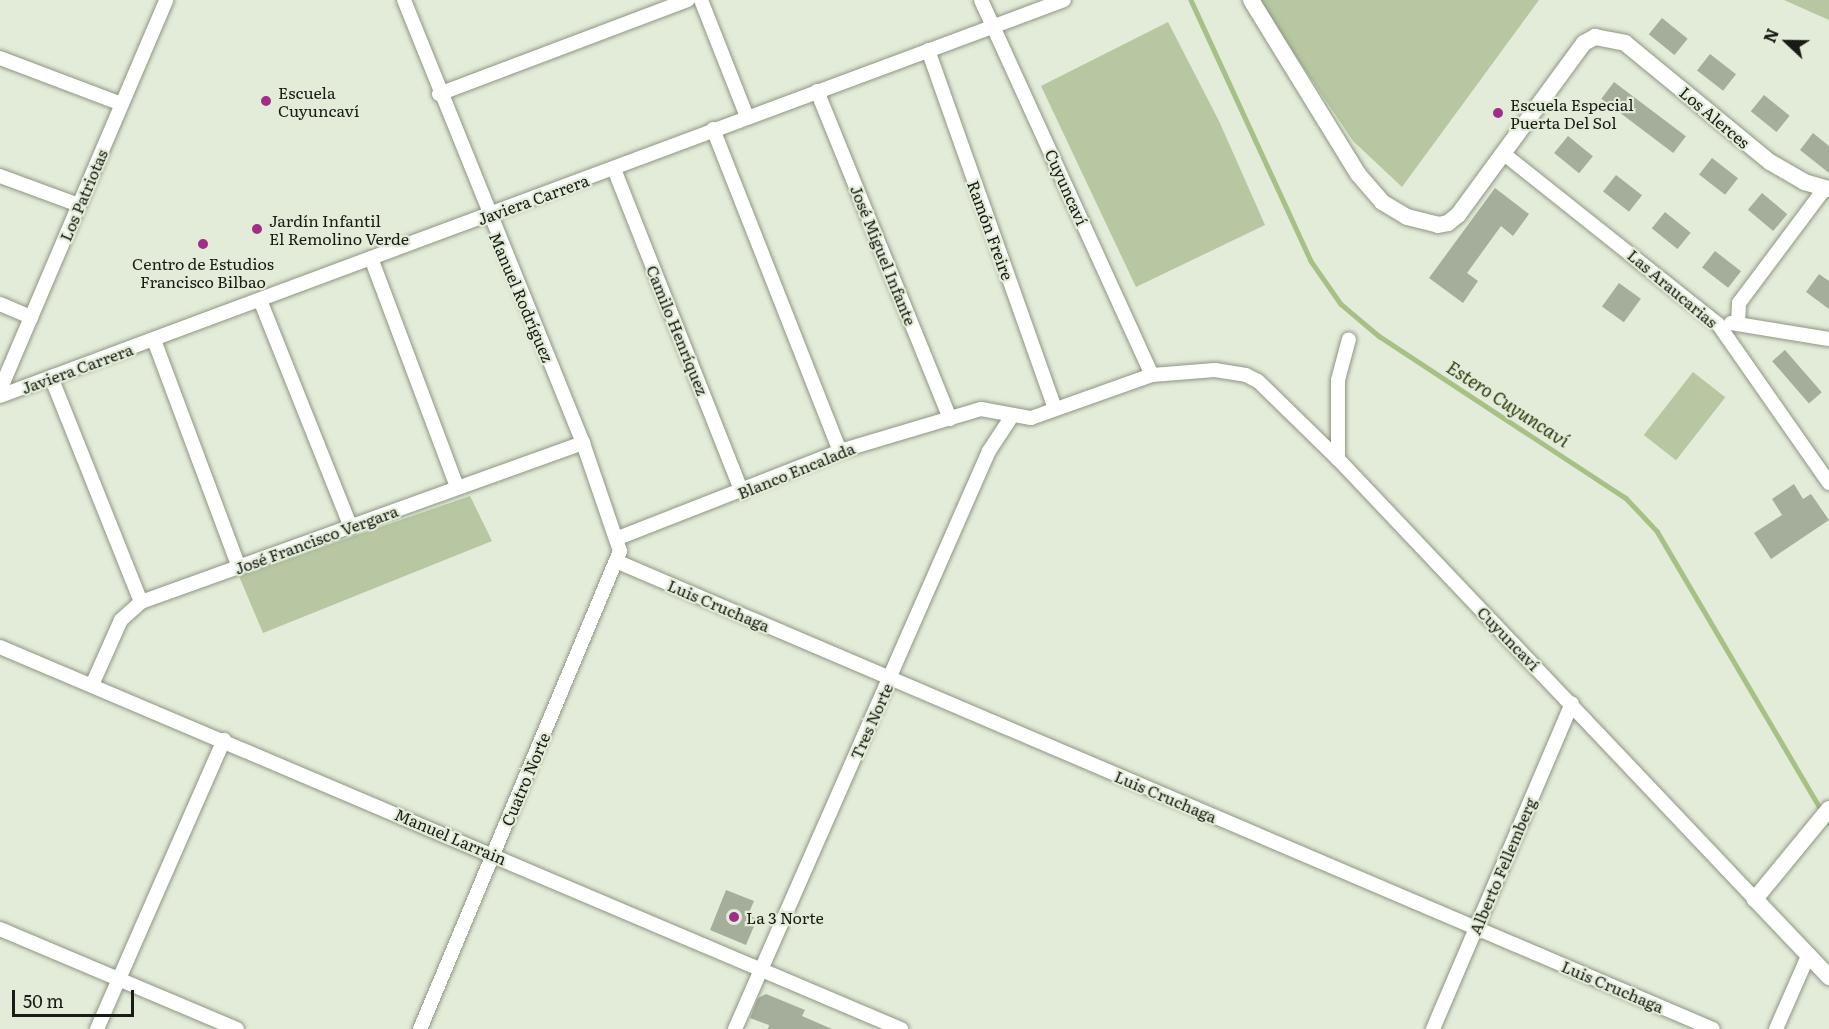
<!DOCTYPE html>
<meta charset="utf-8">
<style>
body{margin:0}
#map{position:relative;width:1829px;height:1029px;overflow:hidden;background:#e3ecd8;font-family:Literata,serif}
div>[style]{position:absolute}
.green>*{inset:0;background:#b6c7a1;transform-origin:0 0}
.stream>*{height:4.5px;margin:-2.25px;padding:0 2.25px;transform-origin:2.25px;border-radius:2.25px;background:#a7c085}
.building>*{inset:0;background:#a5ad9b;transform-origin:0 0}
.roads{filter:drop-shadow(0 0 2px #8e9684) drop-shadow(0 0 2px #8e9684)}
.minor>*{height:14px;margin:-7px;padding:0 7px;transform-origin:7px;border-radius:7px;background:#fff}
.tertiary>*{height:16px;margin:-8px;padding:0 8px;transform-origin:8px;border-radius:8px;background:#fff}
.dots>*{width:16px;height:16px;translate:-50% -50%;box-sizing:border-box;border:3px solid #e3ecd8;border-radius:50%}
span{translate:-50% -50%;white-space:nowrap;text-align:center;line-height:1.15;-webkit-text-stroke:4.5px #e3ecd8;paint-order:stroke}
.poi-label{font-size:16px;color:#191c15}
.left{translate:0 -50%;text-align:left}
.street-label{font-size:16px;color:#191c15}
.water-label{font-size:18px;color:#28380c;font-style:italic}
.north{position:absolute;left:1757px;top:12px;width:60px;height:60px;-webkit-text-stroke:4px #e3ecd8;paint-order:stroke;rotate:292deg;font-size:16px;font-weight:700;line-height:24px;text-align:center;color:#191c15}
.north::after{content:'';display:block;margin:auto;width:21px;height:27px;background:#191c15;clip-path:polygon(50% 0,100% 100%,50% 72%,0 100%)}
.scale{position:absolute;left:12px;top:990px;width:122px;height:27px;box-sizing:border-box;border:3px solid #191c15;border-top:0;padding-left:8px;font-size:18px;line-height:21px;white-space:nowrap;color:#191c15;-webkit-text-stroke:4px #e3ecd8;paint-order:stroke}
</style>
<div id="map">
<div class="green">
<div style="clip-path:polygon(1258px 0,1539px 0,1402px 187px,1353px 141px)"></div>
<div style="clip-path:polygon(1784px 0,1829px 0,1829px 20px)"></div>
<div style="clip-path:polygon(1168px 22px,1219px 121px,1265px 225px,1136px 287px,1041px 86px)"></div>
<div style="left:1693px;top:372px;width:41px;height:80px;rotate:38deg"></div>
<div style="clip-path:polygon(470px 496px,492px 541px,263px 633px,239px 576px)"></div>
</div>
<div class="stream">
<div style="left:1191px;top:0;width:287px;rotate:65.3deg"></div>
<div style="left:1311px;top:261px;width:52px;rotate:55.1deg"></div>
<div style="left:1341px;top:304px;width:50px;rotate:40.1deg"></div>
<div style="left:1379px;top:336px;width:295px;rotate:33.3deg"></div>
<div style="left:1626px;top:498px;width:45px;rotate:46.8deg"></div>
<div style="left:1657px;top:531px;width:339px;rotate:59.5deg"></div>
</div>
<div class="building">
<div style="left:1662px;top:18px;width:33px;height:21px;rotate:39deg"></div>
<div style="left:1710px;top:54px;width:33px;height:21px;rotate:38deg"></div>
<div style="left:1614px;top:82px;width:90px;height:21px;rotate:37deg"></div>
<div style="left:1764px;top:95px;width:33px;height:21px;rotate:39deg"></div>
<div style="clip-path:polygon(1813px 133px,1829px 146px,1829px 173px,1800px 150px)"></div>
<div style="left:1568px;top:136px;width:32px;height:22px;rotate:39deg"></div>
<div style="left:1712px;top:158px;width:33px;height:21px;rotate:38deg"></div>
<div style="left:1616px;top:175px;width:33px;height:21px;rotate:38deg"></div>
<div style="clip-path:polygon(1495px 188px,1529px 214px,1513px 236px,1501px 226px,1467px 273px,1478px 281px,1463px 303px,1429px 278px)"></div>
<div style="left:1762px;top:193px;width:33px;height:22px;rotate:40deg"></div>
<div style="left:1665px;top:212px;width:33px;height:21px;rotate:39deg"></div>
<div style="left:1715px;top:251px;width:33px;height:21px;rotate:38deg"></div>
<div style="clip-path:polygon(1819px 274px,1829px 281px,1829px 309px,1806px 292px)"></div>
<div style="left:1619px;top:283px;width:27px;height:29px;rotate:36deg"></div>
<div style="left:1785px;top:350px;width:56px;height:17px;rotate:49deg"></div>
<div style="clip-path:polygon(1794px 484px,1803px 499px,1811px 494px,1829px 520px,1771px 559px,1754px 533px,1782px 515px,1772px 499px)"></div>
<div style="clip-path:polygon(726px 890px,754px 901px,748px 915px,757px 919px,746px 945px,710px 930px)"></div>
<div style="clip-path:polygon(766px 994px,805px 1010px,802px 1016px,832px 1029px,768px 1029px,769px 1025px,750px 1018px,758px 998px)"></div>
</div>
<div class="roads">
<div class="minor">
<div style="left:404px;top:0;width:478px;rotate:68deg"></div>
<div style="left:583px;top:443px;width:114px;rotate:71.1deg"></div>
<div style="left:620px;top:551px;width:518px;rotate:112.7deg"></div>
<div style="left:701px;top:0;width:126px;rotate:68.5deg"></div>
<div style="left:981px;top:0;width:412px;rotate:65.5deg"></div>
<div style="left:928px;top:50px;width:381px;rotate:70.5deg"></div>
<div style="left:0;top:58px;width:130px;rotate:20.7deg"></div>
<div style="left:817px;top:91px;width:354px;rotate:67.9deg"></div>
<div style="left:439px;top:94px;width:266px;rotate:-20.7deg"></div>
<div style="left:713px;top:129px;width:346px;rotate:68.5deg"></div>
<div style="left:1504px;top:154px;width:273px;rotate:38.5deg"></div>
<div style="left:1718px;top:324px;width:194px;rotate:55.1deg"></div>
<div style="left:614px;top:169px;width:347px;rotate:68.4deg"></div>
<div style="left:0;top:176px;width:84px;rotate:20.2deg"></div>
<div style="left:371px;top:258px;width:245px;rotate:69.4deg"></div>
<div style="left:260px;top:300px;width:245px;rotate:68.2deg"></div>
<div style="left:0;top:304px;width:34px;rotate:23deg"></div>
<div style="left:1731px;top:323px;width:99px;rotate:9.3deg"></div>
<div style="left:1738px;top:323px;width:20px;rotate:-87deg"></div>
<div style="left:1739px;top:303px;width:144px;rotate:-53.2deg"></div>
<div style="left:154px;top:340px;width:242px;rotate:69.5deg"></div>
<div style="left:51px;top:377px;width:242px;rotate:68.2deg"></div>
<div style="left:0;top:390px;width:424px;rotate:-66.9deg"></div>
<div style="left:0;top:396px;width:1135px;rotate:-20.41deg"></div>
<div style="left:1338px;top:459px;width:79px;rotate:-90deg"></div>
<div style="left:1338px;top:380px;width:42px;rotate:-75deg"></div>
<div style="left:618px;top:538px;width:238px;rotate:-21.4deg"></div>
<div style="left:840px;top:451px;width:147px;rotate:-16.6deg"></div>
<div style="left:981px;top:409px;width:51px;rotate:10.2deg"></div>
<div style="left:1031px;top:418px;width:128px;rotate:-19.6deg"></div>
<div style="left:1152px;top:375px;width:63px;rotate:-4.5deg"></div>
<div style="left:1215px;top:370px;width:31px;rotate:9deg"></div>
<div style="left:1246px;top:375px;width:13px;rotate:27deg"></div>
<div style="left:1258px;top:381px;width:112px;rotate:44.3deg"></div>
<div style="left:1338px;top:459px;width:606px;rotate:46.54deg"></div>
<div style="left:618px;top:562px;width:1190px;rotate:23.1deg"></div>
<div style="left:0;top:647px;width:979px;rotate:22.98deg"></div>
<div style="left:92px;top:685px;width:71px;rotate:-66deg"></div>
<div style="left:121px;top:620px;width:27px;rotate:-42deg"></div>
<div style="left:141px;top:602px;width:470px;rotate:-19.8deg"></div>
<div style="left:0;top:929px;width:257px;rotate:22.9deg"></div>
<div style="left:97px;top:1029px;width:316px;rotate:-66.3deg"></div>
<div style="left:735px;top:1029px;width:631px;rotate:-66.28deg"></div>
<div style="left:989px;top:451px;width:42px;rotate:-56.7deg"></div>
<div style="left:1433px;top:1029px;width:354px;rotate:-66.9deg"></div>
<div style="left:1776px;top:1029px;width:80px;rotate:-66.3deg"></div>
</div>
<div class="tertiary">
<div style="left:1251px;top:0;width:204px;rotate:58.4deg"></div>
<div style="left:1358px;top:174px;width:37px;rotate:49deg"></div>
<div style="left:1382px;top:202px;width:29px;rotate:31deg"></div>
<div style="left:1407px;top:217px;width:32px;rotate:14deg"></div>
<div style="left:1438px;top:225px;width:10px;rotate:-11deg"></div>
<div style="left:1448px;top:223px;width:13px;rotate:-39deg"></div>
<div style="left:1458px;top:215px;width:213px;rotate:-53.8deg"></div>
<div style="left:1584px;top:43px;width:13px;rotate:-29deg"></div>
<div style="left:1595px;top:37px;width:31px;rotate:11deg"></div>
<div style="left:1625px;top:43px;width:188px;rotate:39.4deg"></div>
<div style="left:1770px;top:162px;width:39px;rotate:30deg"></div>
<div style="left:1804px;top:182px;width:26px;rotate:16deg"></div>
<div style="left:1829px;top:809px;width:117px;rotate:129.4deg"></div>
<div style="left:1755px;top:899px;width:108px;rotate:46.5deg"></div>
</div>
</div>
<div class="dots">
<div style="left:266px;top:101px;background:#a02e89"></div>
<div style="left:1498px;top:113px;background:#a02e89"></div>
<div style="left:257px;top:229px;background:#a02e89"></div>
<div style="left:203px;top:244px;background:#a02e89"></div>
<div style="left:734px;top:917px;background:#a02e89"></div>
</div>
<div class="poi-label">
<span class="left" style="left:278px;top:101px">Escuela<br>Cuyuncaví</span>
<span class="left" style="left:1510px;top:113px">Escuela Especial<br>Puerta Del Sol</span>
<span class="left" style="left:269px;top:229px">Jardín Infantil<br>El Remolino Verde</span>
<span style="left:203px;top:272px">Centro de Estudios<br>Francisco Bilbao</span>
<span class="left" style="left:746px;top:917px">La 3 Norte</span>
</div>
<div class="street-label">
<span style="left:1715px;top:117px;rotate:40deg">Los Alerces</span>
<span style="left:1067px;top:187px;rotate:66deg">Cuyuncaví</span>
<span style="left:83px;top:195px;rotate:-67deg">Los Patriotas</span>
<span style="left:533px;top:199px;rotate:-20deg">Javiera Carrera</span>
<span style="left:991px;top:230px;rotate:70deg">Ramón Freire</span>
<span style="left:884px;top:255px;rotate:68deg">José Miguel Infante</span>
<span style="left:1673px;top:288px;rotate:40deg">Las Araucarias</span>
<span style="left:522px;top:297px;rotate:67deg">Manuel Rodríguez</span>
<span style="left:678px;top:330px;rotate:68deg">Camilo Henríquez</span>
<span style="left:77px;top:368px;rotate:-20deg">Javiera Carrera</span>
<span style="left:796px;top:470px;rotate:-22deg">Blanco Encalada</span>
<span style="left:316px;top:539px;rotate:-20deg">José Francisco Vergara</span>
<span style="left:719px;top:605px;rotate:23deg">Luis Cruchaga</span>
<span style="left:1509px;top:638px;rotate:46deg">Cuyuncaví</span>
<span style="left:871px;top:721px;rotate:-66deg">Tres Norte</span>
<span style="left:525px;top:779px;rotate:-67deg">Cuatro Norte</span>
<span style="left:1166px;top:796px;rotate:23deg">Luis Cruchaga</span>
<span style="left:451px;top:836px;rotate:23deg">Manuel Larrain</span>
<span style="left:1502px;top:866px;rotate:-67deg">Alberto Fellemberg</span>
<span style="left:1613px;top:986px;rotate:23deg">Luis Cruchaga</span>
</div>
<div class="water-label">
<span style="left:1508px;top:404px;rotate:33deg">Estero Cuyuncaví</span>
</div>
<div class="north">N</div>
<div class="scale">50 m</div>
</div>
